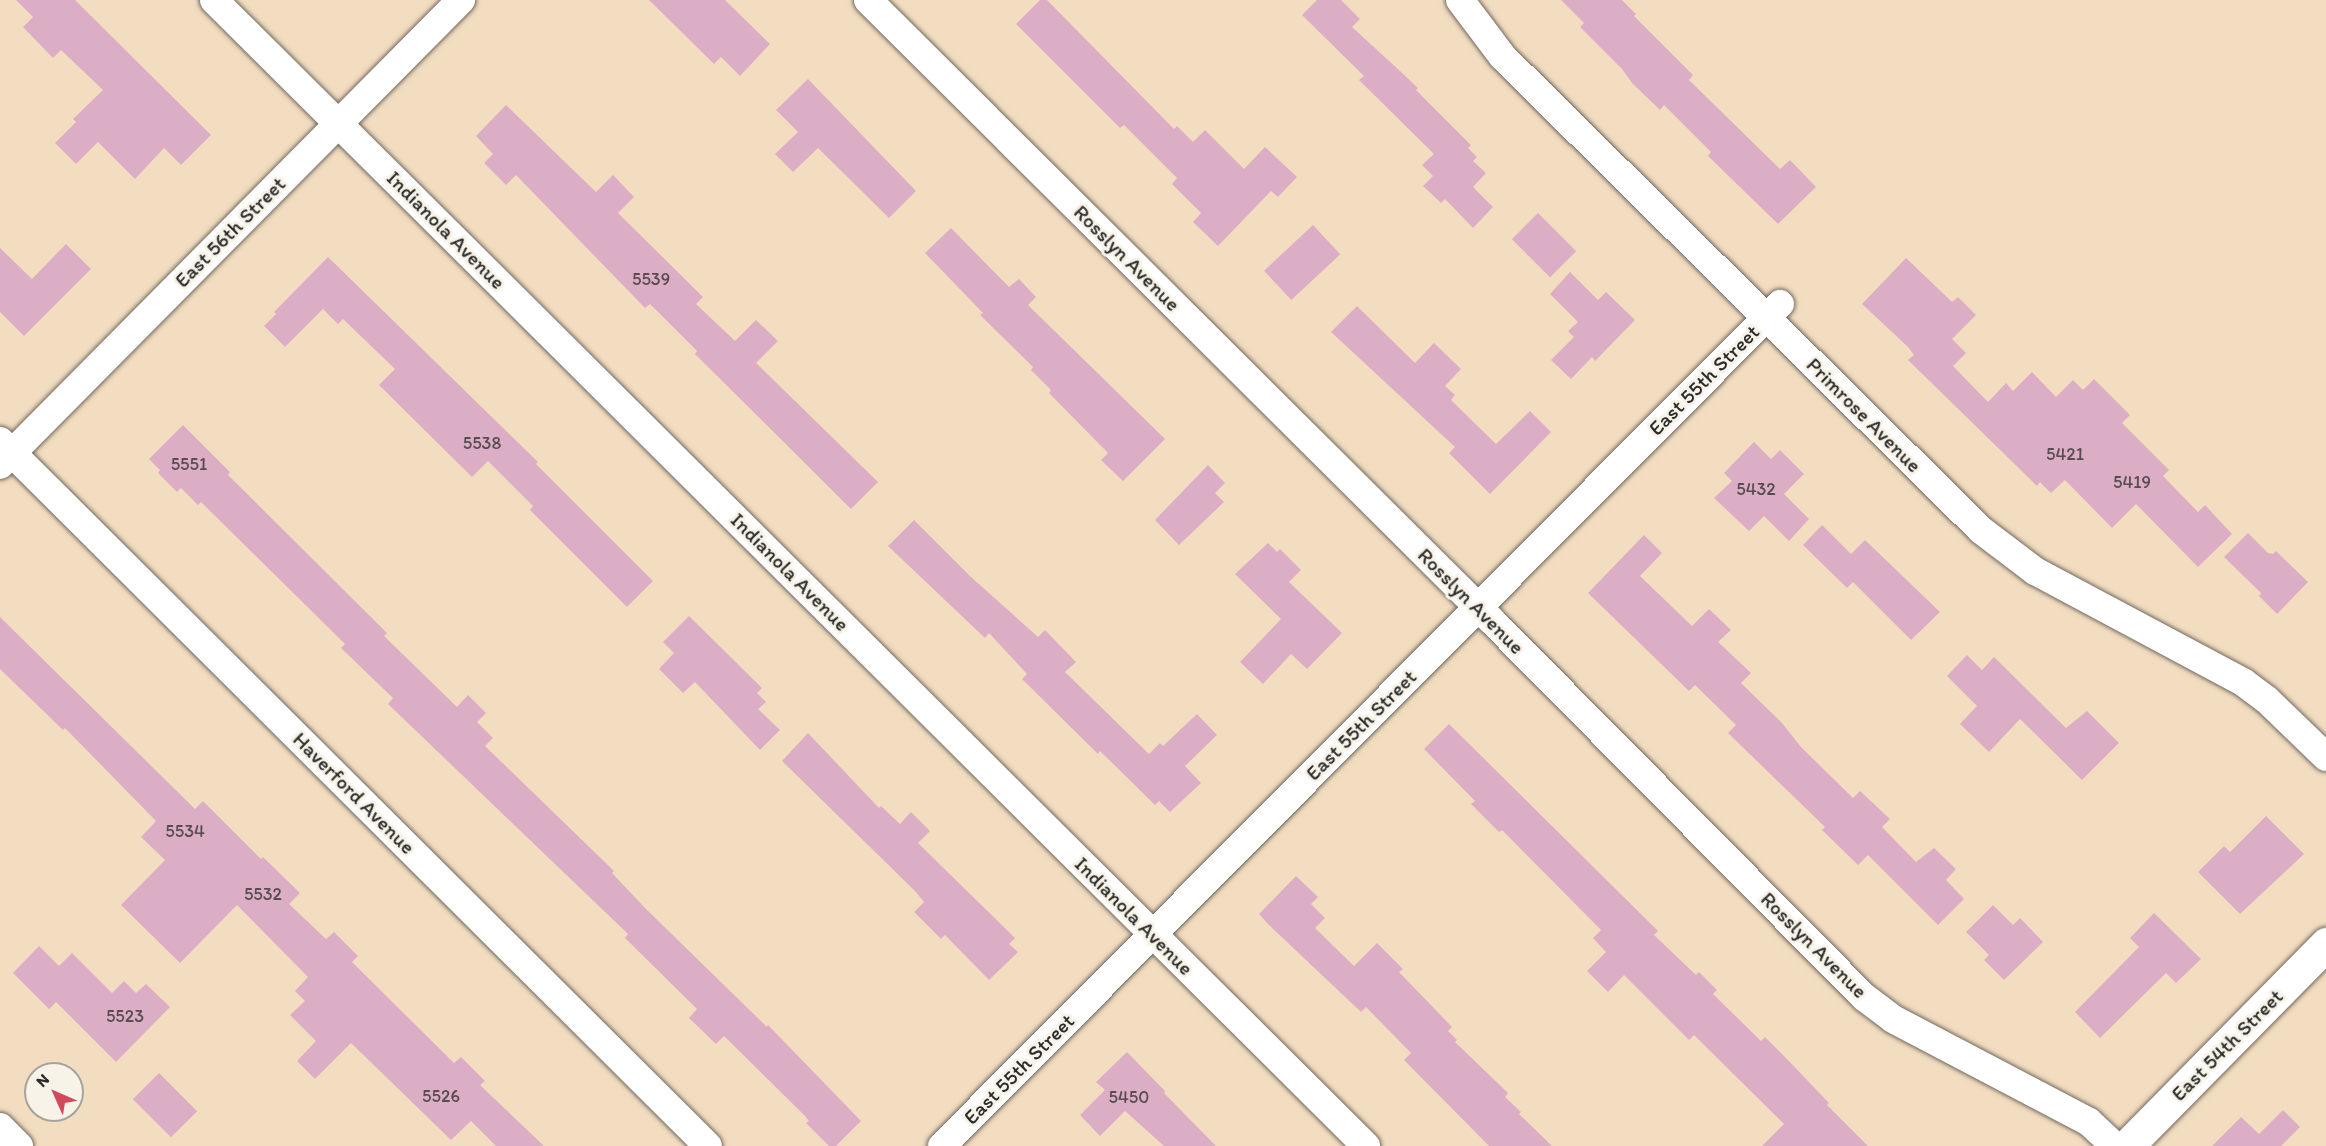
<!DOCTYPE html>
<style>
body{margin:0}
#map{position:relative;width:2326px;height:1146px;overflow:hidden;background:#f3ddc0;font-family:Itim,sans-serif}
div>[style]{position:absolute}
.building>*{inset:0;background:#dcaec5;transform-origin:0 0}
.roads{filter:drop-shadow(0 0 2px #71695f) drop-shadow(0 0 2px #71695f)}
.street>*{height:28px;margin:-14px;padding:0 14px;transform-origin:14px;border-radius:14px;background:#fff}
.secondary>*{height:33px;margin:-16.5px;padding:0 16.5px;transform-origin:16.5px;border-radius:16.5px;background:#fff}
span{translate:-50% -50%;white-space:nowrap;text-align:center;line-height:1.15;-webkit-text-stroke:6px #f7f3e8;paint-order:stroke}
.number-label{font-size:18px;color:#574c52}
.number-label span{-webkit-text-stroke-width:0}
.street-label{font-size:21px;color:#2b2b2b}
.north{position:absolute;left:24px;top:1062px;width:60px;height:60px;box-sizing:border-box;background:#f7f3e8;border:2px solid #a5a39c;border-radius:50%;rotate:315deg;font-size:16px;font-weight:700;line-height:24px;text-align:center;color:#2b2b2b}
.north::after{content:'';display:block;margin:auto;width:21px;height:27px;background:#d1495b;clip-path:polygon(50% 0,100% 100%,50% 72%,0 100%)}
</style>
<div id="map">
<div class="building">
<div style="clip-path:polygon(16px 0,75px 0,211px 135px,181px 165px,164px 148px,135px 179px,98px 142px,76px 164px,55px 143px,76px 122px,73px 119px,103px 90px,61px 50px,53px 58px,23px 27px,33px 17px)"></div>
<div style="clip-path:polygon(649px 0,725px 0,770px 44px,740px 76px,721px 57px,714px 64px)"></div>
<div style="clip-path:polygon(1040px 0,1047px 0,1174px 129px,1177px 126px,1193px 142px,1205px 130px,1244px 169px,1265px 147px,1297px 177px,1278px 197px,1271px 191px,1218px 246px,1193px 222px,1201px 213px,1172px 184px,1177px 178px,1124px 125px,1120px 128px,1016px 24px)"></div>
<div style="clip-path:polygon(1317px 0,1341px 0,1360px 19px,1352px 27px,1400px 71px,1418px 88px,1416px 90px,1471px 145px,1468px 148px,1477px 157px,1473px 161px,1486px 173px,1473px 187px,1493px 207px,1473px 228px,1445px 199px,1441px 203px,1423px 186px,1433px 176px,1422px 165px,1434px 154px,1359px 80px,1364px 76px,1302px 15px)"></div>
<div style="clip-path:polygon(1561px 0,1622px 0,1636px 14px,1634px 16px,1693px 75px,1689px 80px,1780px 169px,1790px 160px,1816px 187px,1778px 224px,1708px 156px,1711px 152px,1664px 105px,1660px 110px,1632px 83px,1622px 69px,1580px 27px,1584px 23px)"></div>
<div style="clip-path:polygon(808px 79px,916px 191px,889px 218px,818px 148px,793px 172px,775px 154px,798px 132px,776px 110px)"></div>
<div style="clip-path:polygon(506px 105px,596px 192px,613px 175px,634px 197px,618px 213px,703px 297px,696px 304px,735px 341px,756px 320px,778px 341px,756px 363px,878px 482px,851px 509px,695px 354px,697px 351px,650px 304px,645px 308px,516px 175px,506px 185px,484px 163px,493px 154px,476px 136px)"></div>
<div style="left:1538px;top:213px;width:54px;height:37px;rotate:45deg"></div>
<div style="left:1313px;top:225px;width:40px;height:67px;rotate:47deg"></div>
<div style="clip-path:polygon(951px 228px,1009px 287px,1019px 279px,1036px 297px,1028px 305px,1165px 439px,1123px 481px,1101px 460px,1108px 453px,1049px 393px,1051px 390px,1031px 370px,1033px 367px,980px 315px,983px 313px,925px 253px)"></div>
<div style="clip-path:polygon(66px 244px,91px 269px,24px 336px,0 312px,0 248px,32px 279px)"></div>
<div style="clip-path:polygon(328px 257px,538px 462px,536px 464px,653px 581px,627px 607px,530px 510px,533px 506px,488px 461px,472px 477px,379px 385px,395px 369px,343px 319px,338px 324px,323px 309px,285px 347px,264px 326px,276px 314px,274px 312px)"></div>
<div style="clip-path:polygon(1906px 258px,1952px 302px,1958px 297px,1976px 315px,1952px 339px,1966px 353px,1953px 366px,1988px 402px,2006px 383px,2013px 391px,2032px 372px,2056px 397px,2073px 380px,2083px 390px,2094px 379px,2130px 415px,2122px 423px,2169px 470px,2163px 476px,2198px 512px,2205px 505px,2232px 534px,2198px 567px,2136px 504px,2112px 528px,2065px 480px,2051px 493px,2040px 482px,2037px 486px,1908px 360px,1914px 355px,1908px 347px,1862px 304px)"></div>
<div style="clip-path:polygon(1570px 272px,1598px 300px,1606px 292px,1635px 320px,1595px 361px,1592px 357px,1571px 379px,1551px 360px,1574px 337px,1568px 331px,1578px 322px,1550px 294px)"></div>
<div style="clip-path:polygon(1357px 306px,1415px 363px,1434px 343px,1461px 369px,1445px 386px,1455px 395px,1451px 400px,1496px 444px,1530px 411px,1551px 432px,1490px 494px,1449px 453px,1455px 447px,1331px 332px)"></div>
<div style="clip-path:polygon(183px 425px,230px 472px,228px 475px,387px 633px,384px 636px,457px 707px,468px 695px,486px 713px,477px 722px,493px 738px,485px 746px,614px 871px,612px 873px,645px 908px,767px 1027px,768px 1025px,861px 1121px,836px 1146px,829px 1146px,806px 1123px,809px 1121px,804px 1115px,724px 1036px,716px 1044px,689px 1018px,697px 1009px,625px 938px,628px 934px,388px 704px,393px 698px,341px 648px,345px 644px,201px 502px,198px 505px,181px 488px,177px 492px,158px 473px,160px 470px,149px 459px)"></div>
<div style="clip-path:polygon(1754px 442px,1771px 459px,1780px 450px,1804px 474px,1784px 494px,1809px 519px,1789px 541px,1764px 516px,1749px 531px,1714px 498px,1732px 481px,1724px 473px)"></div>
<div style="clip-path:polygon(1208px 465px,1225px 483px,1215px 493px,1224px 502px,1179px 545px,1155px 520px)"></div>
<div style="clip-path:polygon(914px 520px,971px 577px,1038px 637px,1045px 630px,1076px 662px,1065px 672px,1149px 754px,1160px 743px,1163px 746px,1197px 714px,1217px 735px,1185px 766px,1201px 783px,1170px 812px,1159px 801px,1155px 805px,1100px 751px,1098px 754px,1022px 679px,1027px 674px,989px 633px,985px 638px,888px 546px)"></div>
<div style="clip-path:polygon(1822px 525px,1851px 554px,1865px 540px,1940px 612px,1911px 640px,1853px 582px,1847px 588px,1803px 545px)"></div>
<div style="clip-path:polygon(2248px 533px,2268px 553px,2273px 554px,2276px 551px,2308px 582px,2277px 614px,2259px 596px,2261px 593px,2224px 557px)"></div>
<div style="clip-path:polygon(1644px 535px,1662px 553px,1640px 576px,1692px 626px,1709px 609px,1731px 630px,1718px 642px,1751px 673px,1741px 683px,1782px 723px,1801px 747px,1853px 798px,1860px 791px,1890px 819px,1882px 827px,1916px 862px,1934px 848px,1956px 869px,1946px 880px,1964px 899px,1938px 925px,1868px 855px,1858px 865px,1822px 830px,1825px 827px,1728px 733px,1736px 725px,1695px 685px,1689px 691px,1588px 593px)"></div>
<div style="clip-path:polygon(1268px 543px,1277px 552px,1280px 549px,1301px 570px,1289px 582px,1342px 633px,1307px 669px,1291px 654px,1263px 684px,1240px 662px,1281px 619px,1235px 574px)"></div>
<div style="clip-path:polygon(689px 616px,762px 688px,757px 693px,766px 702px,758px 709px,780px 730px,760px 750px,695px 682px,683px 693px,659px 669px,674px 653px,663px 642px)"></div>
<div style="clip-path:polygon(0 617px,195px 809px,203px 801px,261px 859px,263px 857px,300px 893px,289px 904px,326px 939px,334px 932px,358px 956px,352px 962px,454px 1063px,461px 1057px,485px 1081px,480px 1085px,544px 1146px,496px 1146px,471px 1121px,451px 1140px,351px 1043px,315px 1079px,297px 1061px,316px 1041px,290px 1015px,305px 1001px,295px 991px,308px 977px,237px 905px,180px 963px,121px 905px,165px 860px,141px 837px,156px 821px,65px 728px,63px 730px,0 669px)"></div>
<div style="clip-path:polygon(1967px 655px,1982px 670px,1994px 657px,2066px 728px,2087px 711px,2119px 743px,2082px 780px,2020px 719px,1989px 752px,1960px 724px,1977px 706px,1947px 676px)"></div>
<div style="clip-path:polygon(1449px 724px,1658px 931px,1654px 935px,1696px 975px,1699px 972px,1717px 990px,1713px 994px,1761px 1041px,1765px 1037px,1784px 1056px,1829px 1103px,1827px 1105px,1868px 1146px,1762px 1146px,1784px 1124px,1694px 1035px,1689px 1040px,1624px 975px,1608px 992px,1587px 971px,1606px 952px,1593px 938px,1601px 930px,1502px 830px,1499px 832px,1471px 804px,1475px 801px,1424px 749px)"></div>
<div style="clip-path:polygon(808px 733px,879px 808px,881px 806px,900px 824px,911px 812px,930px 831px,918px 843px,1015px 938px,1009px 944px,1018px 952px,989px 980px,945px 935px,941px 939px,914px 912px,924px 902px,915px 891px,782px 761px)"></div>
<div style="clip-path:polygon(2266px 816px,2304px 854px,2240px 914px,2198px 872px,2224px 846px,2230px 852px)"></div>
<div style="clip-path:polygon(1296px 876px,1318px 897px,1311px 904px,1325px 918px,1315px 928px,1354px 966px,1377px 943px,1403px 969px,1399px 972px,1452px 1027px,1448px 1031px,1457px 1040px,1455px 1042px,1508px 1093px,1505px 1097px,1521px 1112px,1519px 1114px,1552px 1146px,1489px 1146px,1404px 1060px,1411px 1053px,1366px 1007px,1361px 1012px,1268px 924px,1259px 914px)"></div>
<div style="clip-path:polygon(1993px 905px,2013px 925px,2020px 918px,2043px 942px,2004px 980px,1984px 960px,1989px 955px,1966px 932px)"></div>
<div style="clip-path:polygon(2154px 913px,2201px 959px,2176px 983px,2166px 973px,2100px 1038px,2075px 1012px,2139px 947px,2130px 938px)"></div>
<div style="clip-path:polygon(39px 946px,59px 966px,72px 953px,112px 993px,124px 981px,136px 993px,146px 984px,170px 1007px,116px 1062px,56px 1002px,49px 1009px,13px 973px)"></div>
<div style="clip-path:polygon(1127px 1052px,1165px 1091px,1164px 1093px,1216px 1146px,1164px 1146px,1125px 1111px,1100px 1136px,1080px 1115px,1105px 1090px,1096px 1082px)"></div>
<div style="left:159px;top:1073px;width:54px;height:37px;rotate:45deg"></div>
<div style="clip-path:polygon(2283px 1110px,2300px 1127px,2281px 1146px,2212px 1146px,2241px 1117px,2259px 1134px)"></div>
</div>
<div class="roads">
<div class="street">
<div style="left:214px;top:0;width:1625px;rotate:44.85deg"></div>
<div style="left:868px;top:0;width:880px;rotate:44.86deg"></div>
<div style="left:1492px;top:621px;width:529px;rotate:45.31deg"></div>
<div style="left:1864px;top:997px;width:36px;rotate:37deg"></div>
<div style="left:1893px;top:1019px;width:221px;rotate:27.7deg"></div>
<div style="left:2089px;top:1122px;width:35px;rotate:43deg"></div>
<div style="left:1460px;top:0;width:71px;rotate:53deg"></div>
<div style="left:1503px;top:57px;width:672px;rotate:44.7deg"></div>
<div style="left:1981px;top:530px;width:68px;rotate:37.2deg"></div>
<div style="left:2035px;top:571px;width:236px;rotate:28.1deg"></div>
<div style="left:2243px;top:682px;width:30px;rotate:37deg"></div>
<div style="left:2267px;top:700px;width:82px;rotate:44deg"></div>
<div style="left:0;top:441px;width:999px;rotate:44.88deg"></div>
<div style="left:0;top:465px;width:655px;rotate:-45.25deg"></div>
<div style="left:0;top:1127px;width:27px;rotate:45deg"></div>
<div style="left:942px;top:1146px;width:1188px;rotate:-45.14deg"></div>
</div>
<div class="secondary">
<div style="left:2127px;top:1146px;width:284px;rotate:-45.4deg"></div>
</div>
</div>
<div class="number-label">
<span style="left:651px;top:279px">5539</span>
<span style="left:482px;top:443px">5538</span>
<span style="left:2065px;top:454px">5421</span>
<span style="left:189px;top:464px">5551</span>
<span style="left:2132px;top:482px">5419</span>
<span style="left:1756px;top:489px">5432</span>
<span style="left:185px;top:831px">5534</span>
<span style="left:263px;top:894px">5532</span>
<span style="left:125px;top:1016px">5523</span>
<span style="left:441px;top:1096px">5526</span>
<span style="left:1129px;top:1097px">5450</span>
</div>
<div class="street-label">
<span style="left:446px;top:230px;rotate:45deg">Indianola Avenue</span>
<span style="left:230px;top:232px;rotate:-45deg">East 56th Street</span>
<span style="left:1127px;top:258px;rotate:45deg">Rosslyn Avenue</span>
<span style="left:1704px;top:380px;rotate:-45deg">East 55th Street</span>
<span style="left:1864px;top:415px;rotate:45deg">Primrose Avenue</span>
<span style="left:790px;top:572px;rotate:45deg">Indianola Avenue</span>
<span style="left:1471px;top:601px;rotate:45deg">Rosslyn Avenue</span>
<span style="left:1361px;top:725px;rotate:-45deg">East 55th Street</span>
<span style="left:354px;top:793px;rotate:45deg">Haverford Avenue</span>
<span style="left:1134px;top:916px;rotate:45deg">Indianola Avenue</span>
<span style="left:1814px;top:945px;rotate:45deg">Rosslyn Avenue</span>
<span style="left:2227px;top:1045px;rotate:-45deg">East 54th Street</span>
<span style="left:1019px;top:1069px;rotate:-45deg">East 55th Street</span>
</div>
<div class="north">N</div>
</div>
